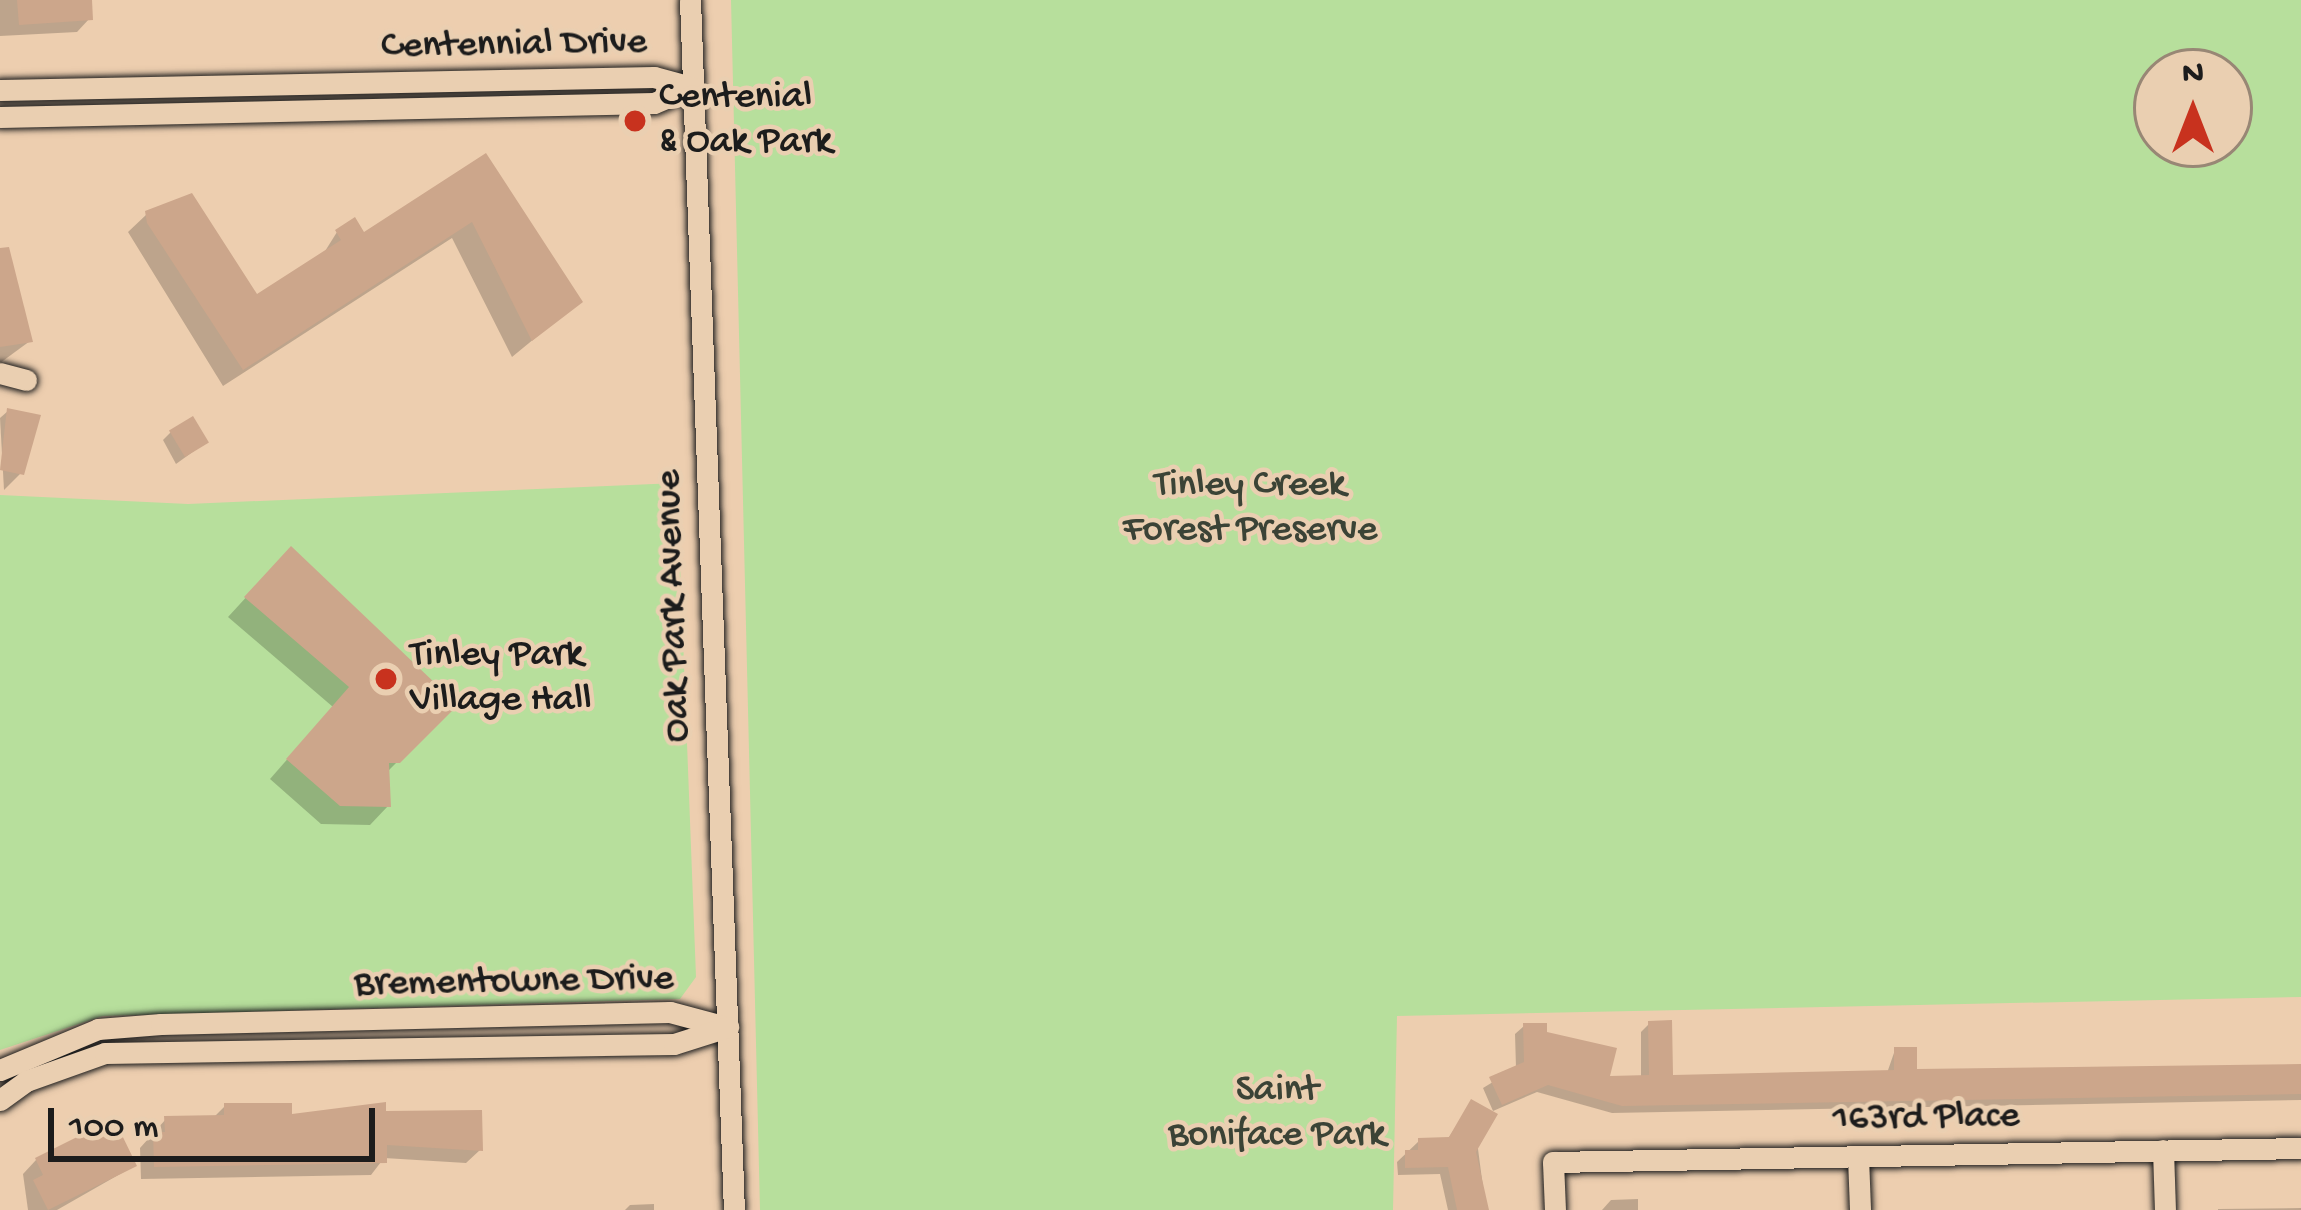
<!DOCTYPE html>
<style>
body{margin:0}
#map{position:relative;width:2301px;height:1210px;overflow:hidden;background:#edceaf;font-family:"Gochi Hand",sans-serif}
div>[style]{position:absolute}
.green>*{inset:0;background:#b7df9c}
.shadow>*{inset:0;background:#0003}
.building>*{inset:0;background:#cca68b;transform-origin:0 0}
.roads{filter:drop-shadow(0 0 3px #1c1c1c) drop-shadow(0 0 3px #1c1c1c)}
.minor>*{height:21px;margin:-10.5px;padding:0 10.5px;transform-origin:10.5px;border-radius:10.5px;background:#eacfb1}
.dots>*{width:33px;height:33px;translate:-50% -50%;box-sizing:border-box;border:6px solid #eacfb1;border-radius:50%}
span{translate:-50% -50%;white-space:nowrap;text-align:center;line-height:1.15;-webkit-text-stroke:9px #eacfb1;paint-order:stroke}
.street-label{font-size:39px;color:#1c1c1c}
.poi-label{font-size:39px;color:#1c1c1c}
.left{translate:0 -50%;text-align:left}
.park-label{font-size:39px;color:#3b4336}
.north{position:absolute;left:2133px;top:48px;width:120px;height:120px;box-sizing:border-box;background:#eacfb1;border:3px solid #988775;border-radius:50%;rotate:0deg;font-size:33px;font-weight:700;line-height:48px;text-align:center;color:#1c1c1c}
.north::after{content:'';display:block;margin:auto;width:42px;height:54px;background:#c8321e;clip-path:polygon(50% 0,100% 100%,50% 72%,0 100%)}
.scale{position:absolute;left:48px;top:1108px;width:327px;height:54px;box-sizing:border-box;border:6px solid #1c1c1c;border-top:0;padding-left:15px;font-size:36px;line-height:42px;white-space:nowrap;color:#1c1c1c;-webkit-text-stroke:9px #eacfb1;paint-order:stroke}
</style>
<div id="map">
<div class="green">
<div style="clip-path:polygon(evenodd,731px 0,2301px 0,2301px 997px,1397px 1016px,1393px 1210px,760px 1210px,731px 0,2157px 72px,2229px 72px,2229px 144px,2157px 144px,2157px 72px)"></div>
<div style="clip-path:polygon(677px 483px,696px 977px,680px 999px,103px 1016px,0 1050px,0 495px,188px 504px)"></div>
</div>
<div class="shadow">
<div style="clip-path:polygon(0 0,89px 0,90px 18px,77px 32px,0 36px)"></div>
<div style="clip-path:polygon(485px 157px,579px 302px,512px 357px,452px 238px,223px 386px,128px 232px,147px 214px,257px 298px,322px 256px,337px 232px,363px 236px)"></div>
<div style="clip-path:polygon(0 286px,30px 341px,0 363px)"></div>
<div style="clip-path:polygon(8px 411px,21px 473px,4px 490px,0 418px)"></div>
<div style="clip-path:polygon(171px 432px,205px 443px,176px 464px,163px 440px)"></div>
<div style="clip-path:polygon(273px 568px,454px 705px,387px 772px,388px 806px,370px 825px,321px 824px,270px 779px,333px 707px,228px 617px)"></div>
<div style="clip-path:polygon(1649px 1024px,1670px 1078px,1887px 1073px,1895px 1050px,1914px 1072px,2301px 1065px,2301px 1100px,1612px 1113px,1537px 1092px,1493px 1111px,1483px 1088px,1516px 1068px,1515px 1034px,1524px 1026px,1606px 1079px,1641px 1078px,1641px 1032px)"></div>
<div style="clip-path:polygon(1472px 1103px,1486px 1210px,1448px 1210px,1440px 1174px,1398px 1175px,1397px 1162px,1419px 1141px,1447px 1140px)"></div>
<div style="clip-path:polygon(383px 1105px,383px 1114px,480px 1150px,466px 1163px,384px 1158px,371px 1175px,141px 1179px,140px 1148px,166px 1119px,213px 1118px,225px 1106px,289px 1117px)"></div>
<div style="clip-path:polygon(36px 1160px,134px 1166px,57px 1210px,28px 1210px,23px 1174px)"></div>
<div style="clip-path:polygon(1638px 1199px,1638px 1210px,1602px 1210px,1611px 1200px)"></div>
<div style="clip-path:polygon(654px 1204px,654px 1210px,625px 1210px,630px 1205px)"></div>
<div style="clip-path:polygon(2301px 1208px,2301px 1210px,2218px 1210px,2218px 1209px)"></div>
</div>
<div class="building">
<div style="clip-path:polygon(17px 0,92px 0,93px 20px,19px 25px)"></div>
<div style="clip-path:polygon(486px 153px,583px 302px,532px 341px,472px 222px,243px 370px,147px 223px,145px 211px,192px 193px,257px 294px,341px 240px,335px 230px,355px 217px,364px 232px)"></div>
<div style="clip-path:polygon(9px 247px,33px 342px,0 347px,0 248px)"></div>
<div style="clip-path:polygon(7px 408px,41px 415px,24px 475px,0 470px)"></div>
<div style="left:193px;top:416px;width:31px;height:28px;rotate:59deg"></div>
<div style="clip-path:polygon(291px 546px,458px 705px,400px 763px,389px 763px,391px 807px,340px 806px,286px 759px,349px 687px,244px 597px)"></div>
<div style="clip-path:polygon(1672px 1020px,1673px 1075px,1894px 1070px,1894px 1047px,1917px 1047px,1917px 1069px,2301px 1064px,2301px 1094px,1622px 1106px,1548px 1085px,1502px 1105px,1489px 1077px,1524px 1062px,1523px 1023px,1547px 1023px,1547px 1032px,1617px 1048px,1610px 1076px,1649px 1075px,1648px 1021px)"></div>
<div style="clip-path:polygon(1471px 1099px,1498px 1114px,1476px 1152px,1489px 1210px,1457px 1210px,1448px 1167px,1405px 1168px,1405px 1150px,1418px 1150px,1418px 1138px,1449px 1137px)"></div>
<div style="clip-path:polygon(386px 1102px,386px 1111px,482px 1110px,483px 1151px,387px 1145px,387px 1163px,154px 1167px,153px 1132px,165px 1132px,164px 1116px,224px 1115px,224px 1103px,292px 1103px,292px 1114px)"></div>
<div style="clip-path:polygon(103px 1124px,107px 1132px,118px 1127px,137px 1166px,48px 1210px,33px 1180px,43px 1175px,35px 1158px)"></div>
</div>
<div class="roads">
<div class="minor">
<div style="left:690px;top:0;width:1211px;rotate:87.92deg"></div>
<div style="left:0;top:90px;width:654px;rotate:-1.14deg"></div>
<div style="left:654px;top:77px;width:39px;rotate:15deg"></div>
<div style="left:0;top:117px;width:654px;rotate:-1.23deg"></div>
<div style="left:654px;top:103px;width:41px;rotate:-22.8deg"></div>
<div style="left:0;top:373px;width:27px;rotate:15deg"></div>
<div style="left:0;top:1070px;width:106px;rotate:-22.7deg"></div>
<div style="left:98px;top:1029px;width:63px;rotate:-4.5deg"></div>
<div style="left:161px;top:1024px;width:509px;rotate:-1.35deg"></div>
<div style="left:670px;top:1012px;width:58px;rotate:15deg"></div>
<div style="left:0;top:1100px;width:32px;rotate:-36deg"></div>
<div style="left:26px;top:1081px;width:84px;rotate:-19.5deg"></div>
<div style="left:105px;top:1053px;width:569px;rotate:-0.91deg"></div>
<div style="left:674px;top:1044px;width:57px;rotate:-17.5deg"></div>
<div style="left:2163px;top:1150px;width:60px;rotate:88.1deg"></div>
<div style="left:1858px;top:1157px;width:53px;rotate:87.8deg"></div>
<div style="left:1555px;top:1210px;width:48px;rotate:-92.4deg"></div>
<div style="left:1553px;top:1162px;width:748px;rotate:-1.07deg"></div>
</div>
</div>
<div class="dots">
<div style="left:635px;top:121px;background:#c8321e"></div>
<div style="left:386px;top:679px;background:#c8321e"></div>
</div>
<div class="street-label">
<span style="left:514px;top:46px;rotate:-1deg">Centennial Drive</span>
<span style="left:675px;top:606px;rotate:-92deg">Oak Park Avenue</span>
<span style="left:514px;top:983px;rotate:-1deg">Brementowne Drive</span>
<span style="left:1926px;top:1119px;rotate:-1deg">163rd Place</span>
</div>
<div class="poi-label">
<span class="left" style="left:659px;top:121px">Centenial<br>&amp; Oak Park</span>
<span class="left" style="left:410px;top:679px">Tinley Park<br>Village Hall</span>
</div>
<div class="park-label">
<span style="left:1250px;top:509px">Tinley Creek<br>Forest Preserve</span>
<span style="left:1277px;top:1114px">Saint<br>Boniface Park</span>
</div>
<div class="north">N</div>
<div class="scale">100 m</div>
</div>
